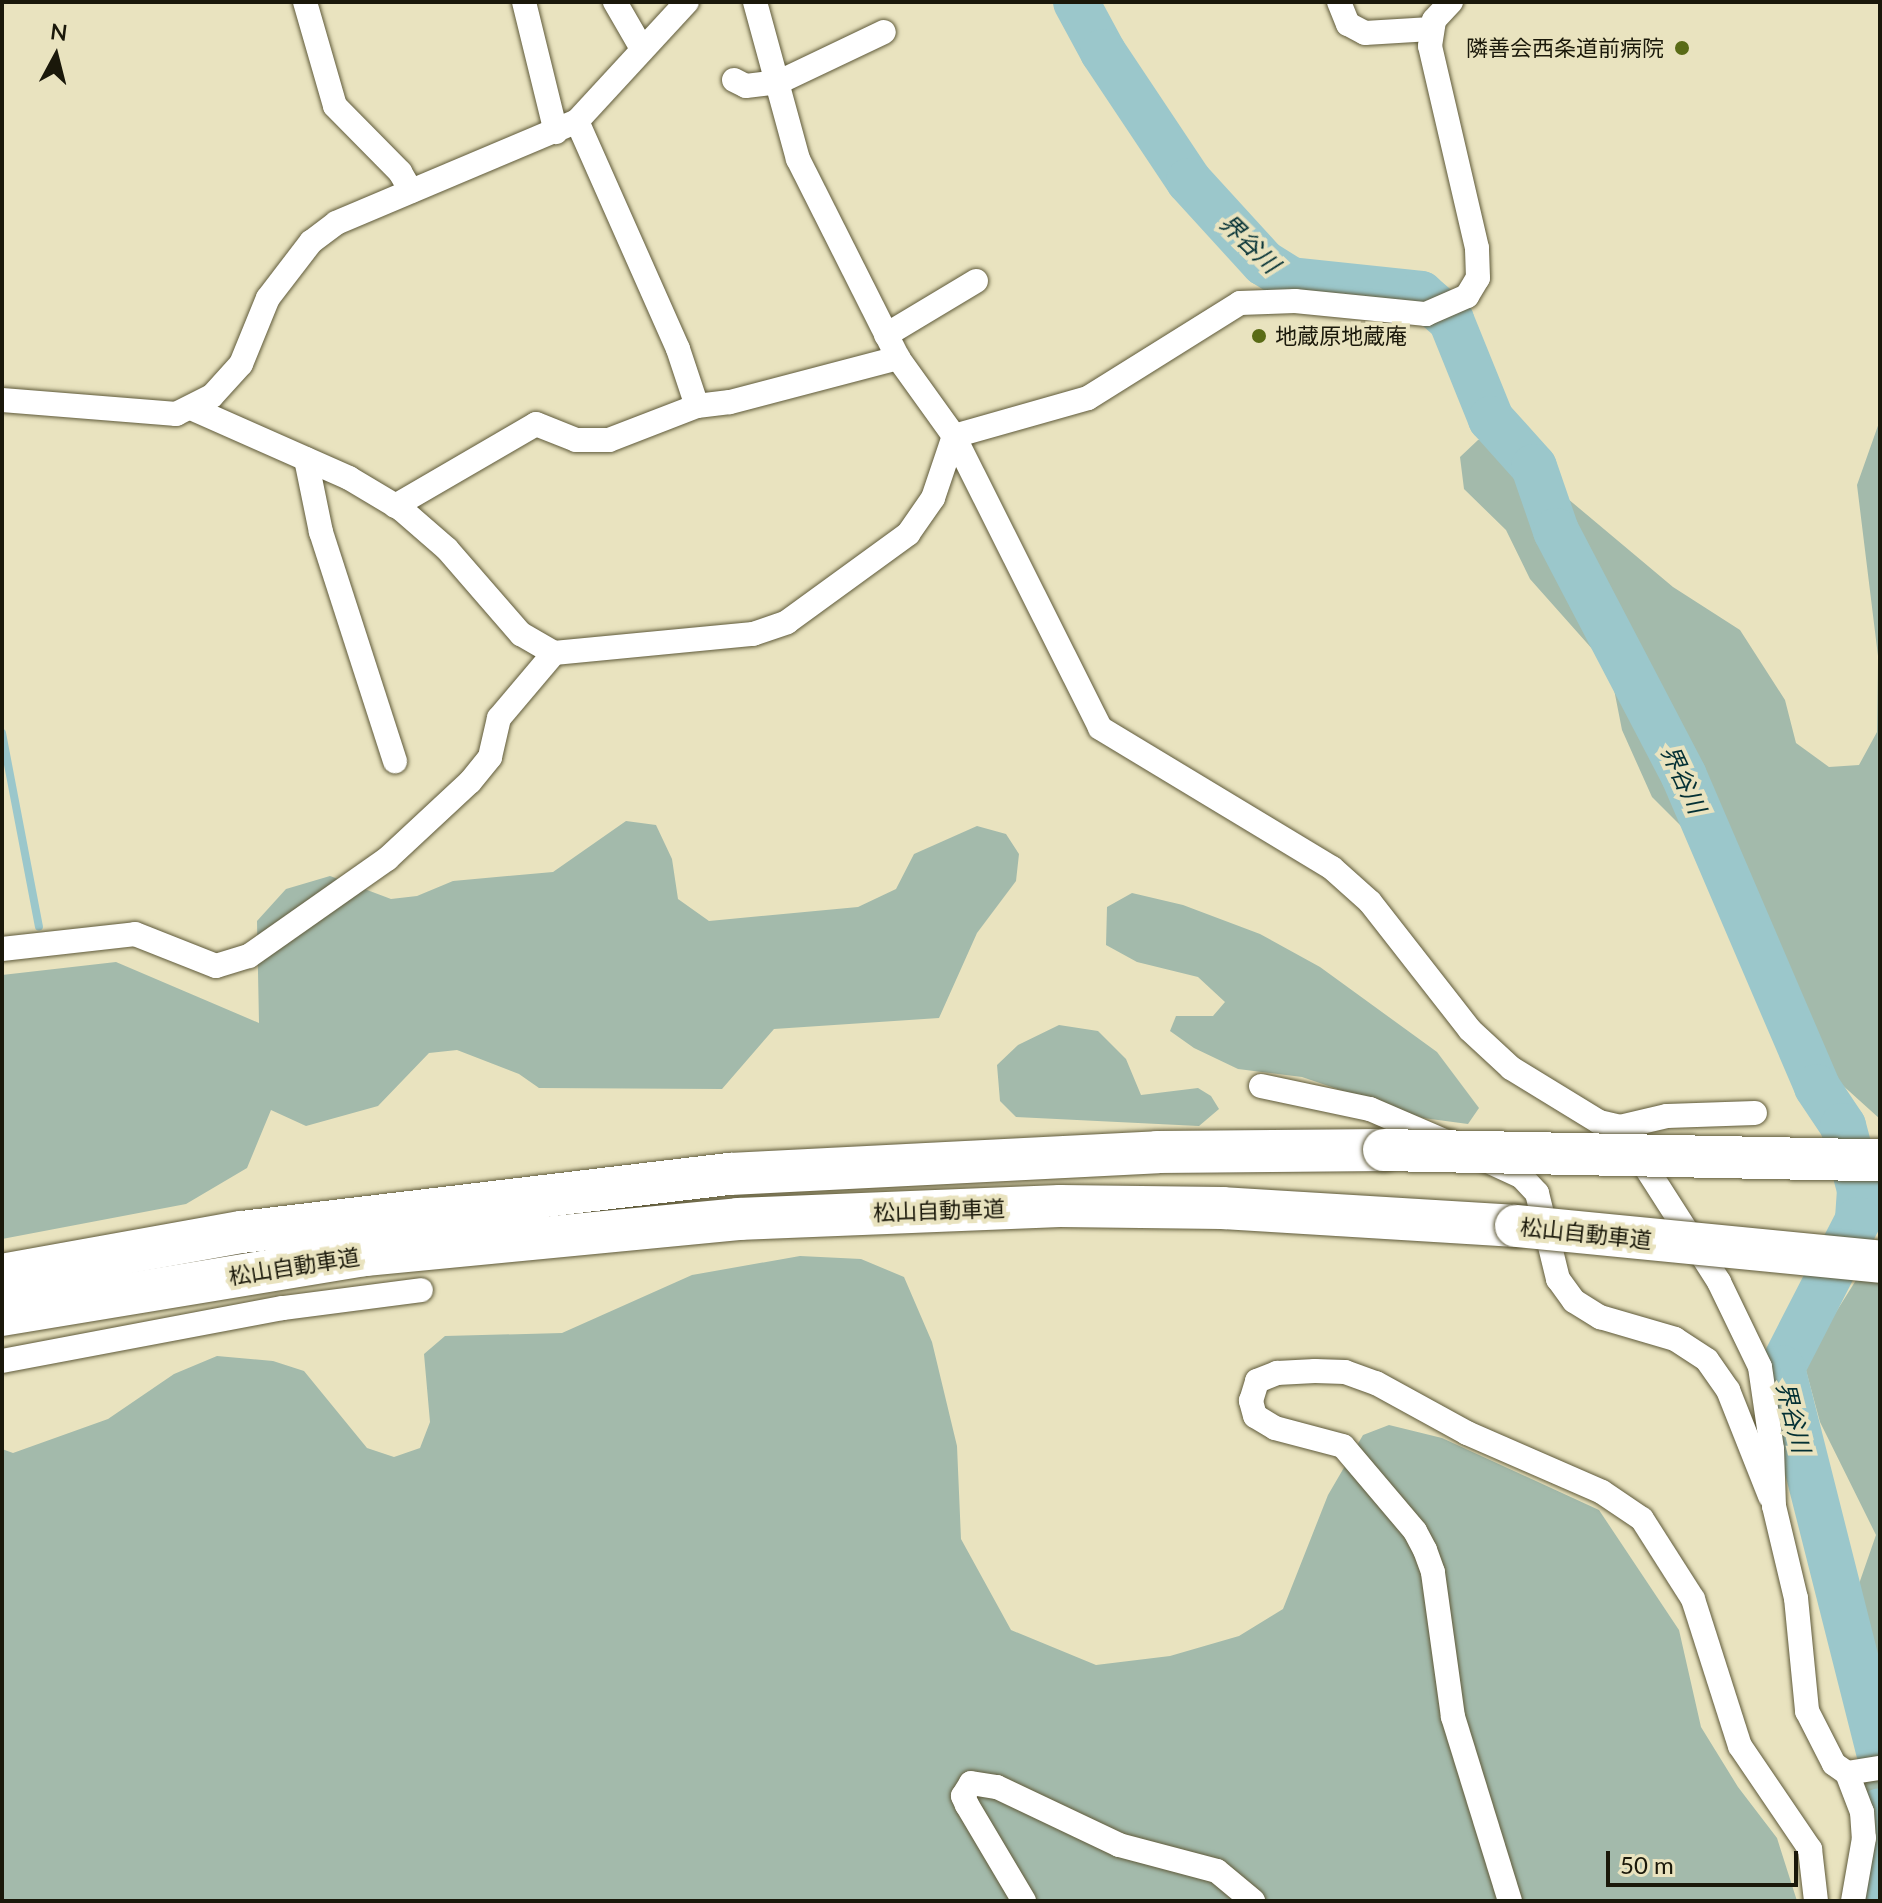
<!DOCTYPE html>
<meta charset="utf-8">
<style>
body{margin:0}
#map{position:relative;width:1882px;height:1903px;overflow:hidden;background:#e9e3bf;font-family:Lato,"Noto Sans JP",sans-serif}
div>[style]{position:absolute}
.green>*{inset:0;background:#a3baab}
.stream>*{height:8px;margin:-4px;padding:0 4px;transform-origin:4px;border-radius:4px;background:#9bc7cb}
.river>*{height:46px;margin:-23px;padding:0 23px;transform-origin:23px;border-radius:23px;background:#9bc7cb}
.roads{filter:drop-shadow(0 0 2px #5f5a3a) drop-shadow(0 0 2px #5f5a3a)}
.minor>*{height:24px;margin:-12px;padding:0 12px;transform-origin:12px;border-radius:12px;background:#fff}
.motorway>*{height:42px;margin:-21px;padding:0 21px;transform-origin:21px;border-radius:21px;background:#fff}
.bridges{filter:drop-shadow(0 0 2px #5f5a3a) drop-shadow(0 0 2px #5f5a3a)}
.motorway-bridge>*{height:42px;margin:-21px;padding:0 21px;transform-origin:21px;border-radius:21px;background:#fff}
.dots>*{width:22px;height:22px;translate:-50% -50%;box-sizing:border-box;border:4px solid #e9e3bf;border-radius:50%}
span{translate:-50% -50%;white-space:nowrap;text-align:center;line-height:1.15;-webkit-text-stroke:8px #e9e3bf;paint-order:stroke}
.poi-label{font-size:22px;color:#1a180a}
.right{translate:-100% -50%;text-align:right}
.left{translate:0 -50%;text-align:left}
.street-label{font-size:22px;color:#1a180a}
.water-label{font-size:24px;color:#033034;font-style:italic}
.frame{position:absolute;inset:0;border:4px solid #1a180a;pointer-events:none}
.north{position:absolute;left:16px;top:16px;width:80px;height:80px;-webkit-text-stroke:6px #e9e3bf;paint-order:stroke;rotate:7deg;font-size:22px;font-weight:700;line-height:32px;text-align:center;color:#1a180a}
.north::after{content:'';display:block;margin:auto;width:28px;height:36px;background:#1a180a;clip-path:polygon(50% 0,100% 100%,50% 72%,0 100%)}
.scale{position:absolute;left:1606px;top:1851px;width:192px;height:36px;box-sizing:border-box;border:4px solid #1a180a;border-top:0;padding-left:10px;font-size:24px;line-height:28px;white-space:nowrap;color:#1a180a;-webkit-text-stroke:6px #e9e3bf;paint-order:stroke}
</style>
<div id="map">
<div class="green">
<div style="clip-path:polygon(1880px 420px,1880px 1119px,1829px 1073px,1735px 859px,1685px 830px,1652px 797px,1622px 730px,1610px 669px,1530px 579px,1506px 530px,1464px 489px,1460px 457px,1478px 440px,1499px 441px,1673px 587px,1740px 630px,1785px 700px,1796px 743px,1829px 767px,1859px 765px,1877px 732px,1878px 656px,1857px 485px)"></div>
<div style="clip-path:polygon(626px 821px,656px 825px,672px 859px,678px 899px,709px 921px,858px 907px,896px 889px,914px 854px,977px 826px,1006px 834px,1019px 854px,1016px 881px,977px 933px,939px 1018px,774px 1029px,722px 1089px,539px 1088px,519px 1074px,457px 1050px,429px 1053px,378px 1106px,306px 1126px,271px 1110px,247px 1168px,186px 1204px,2px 1239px,2px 975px,116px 962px,259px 1023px,257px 921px,286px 889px,330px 876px,391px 899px,417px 896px,453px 881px,553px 872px)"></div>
<div style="clip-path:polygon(1132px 893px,1183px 905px,1260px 934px,1320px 967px,1437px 1052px,1479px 1108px,1468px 1124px,1423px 1118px,1302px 1077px,1238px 1069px,1194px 1048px,1170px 1031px,1176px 1016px,1213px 1016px,1225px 1002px,1198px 977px,1137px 962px,1106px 945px,1107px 907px)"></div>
<div style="clip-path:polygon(1059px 1025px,1098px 1031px,1126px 1059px,1141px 1095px,1198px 1088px,1211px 1096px,1219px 1109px,1199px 1126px,1016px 1117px,1000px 1101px,997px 1065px,1018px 1045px)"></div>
<div style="clip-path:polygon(1880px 1242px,1880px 1866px,1836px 1650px,1876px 1535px,1820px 1422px,1804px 1363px)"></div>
<div style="clip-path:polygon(800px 1256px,861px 1259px,904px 1277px,932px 1342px,957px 1446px,961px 1539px,1011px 1630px,1096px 1665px,1170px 1656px,1239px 1636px,1283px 1609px,1328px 1495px,1363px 1435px,1389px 1425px,1442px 1438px,1599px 1510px,1679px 1630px,1701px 1727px,1738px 1787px,1777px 1838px,1797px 1901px,2px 1901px,2px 1449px,13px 1453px,108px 1419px,174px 1374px,217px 1356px,273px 1361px,304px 1371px,367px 1448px,394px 1457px,420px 1448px,430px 1422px,424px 1354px,445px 1336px,562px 1333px,692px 1275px)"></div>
</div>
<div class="stream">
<div style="left:2px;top:733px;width:197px;rotate:79.2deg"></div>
</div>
<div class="river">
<div style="left:1076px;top:2px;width:57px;rotate:61.6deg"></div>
<div style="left:1103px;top:52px;width:155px;rotate:56.3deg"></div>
<div style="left:1189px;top:181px;width:111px;rotate:47.6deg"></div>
<div style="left:1264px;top:263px;width:32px;rotate:32deg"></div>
<div style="left:1291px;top:280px;width:131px;rotate:6.1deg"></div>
<div style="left:1421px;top:294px;width:40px;rotate:41deg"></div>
<div style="left:1451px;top:320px;width:107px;rotate:68deg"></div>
<div style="left:1491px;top:419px;width:64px;rotate:48.1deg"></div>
<div style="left:1534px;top:467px;width:68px;rotate:71deg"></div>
<div style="left:1556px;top:531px;width:276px;rotate:62.4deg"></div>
<div style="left:1684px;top:776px;width:338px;rotate:66.8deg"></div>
<div style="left:1817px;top:1087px;width:47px;rotate:56.3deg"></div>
<div style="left:1843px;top:1126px;width:66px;rotate:75.1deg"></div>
<div style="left:1860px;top:1190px;width:30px;rotate:94deg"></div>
<div style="left:1858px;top:1220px;width:166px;rotate:117.2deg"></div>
<div style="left:1782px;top:1368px;width:398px;rotate:75.8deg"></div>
<div style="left:1869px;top:1901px;width:6px;rotate:-135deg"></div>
<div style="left:1865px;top:1897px;width:87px;rotate:-80.1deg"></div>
</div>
<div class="roads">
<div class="minor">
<div style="left:305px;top:2px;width:108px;rotate:73.9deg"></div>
<div style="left:335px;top:106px;width:93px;rotate:45.4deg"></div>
<div style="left:400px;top:172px;width:22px;rotate:60deg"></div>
<div style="left:524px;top:2px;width:134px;rotate:76.2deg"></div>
<div style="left:615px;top:2px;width:52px;rotate:60deg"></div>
<div style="left:755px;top:2px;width:163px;rotate:74.7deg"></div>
<div style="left:798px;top:159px;width:223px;rotate:63.3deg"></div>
<div style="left:898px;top:358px;width:96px;rotate:54.3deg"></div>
<div style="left:954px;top:436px;width:326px;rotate:63.4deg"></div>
<div style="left:1100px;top:728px;width:271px;rotate:31.1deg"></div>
<div style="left:1332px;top:868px;width:51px;rotate:41.8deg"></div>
<div style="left:1370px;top:902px;width:162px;rotate:52deg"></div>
<div style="left:1470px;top:1030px;width:56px;rotate:42.8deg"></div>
<div style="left:1511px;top:1068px;width:103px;rotate:31.5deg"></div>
<div style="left:1599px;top:1122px;width:22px;rotate:13deg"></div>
<div style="left:1620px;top:1127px;width:184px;rotate:57.4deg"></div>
<div style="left:1719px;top:1282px;width:94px;rotate:64.2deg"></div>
<div style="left:1760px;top:1367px;width:83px;rotate:81.7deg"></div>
<div style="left:1772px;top:1449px;width:57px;rotate:88deg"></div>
<div style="left:1774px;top:1506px;width:95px;rotate:76.6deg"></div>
<div style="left:1796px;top:1598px;width:114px;rotate:84.4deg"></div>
<div style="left:1807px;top:1711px;width:59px;rotate:63deg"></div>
<div style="left:1834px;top:1764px;width:16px;rotate:35deg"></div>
<div style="left:1847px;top:1773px;width:33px;rotate:-9deg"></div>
<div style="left:1339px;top:2px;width:24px;rotate:68deg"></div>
<div style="left:1348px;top:24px;width:19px;rotate:28deg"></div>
<div style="left:1365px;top:33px;width:66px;rotate:-3.5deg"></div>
<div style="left:734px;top:80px;width:13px;rotate:27deg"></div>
<div style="left:746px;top:86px;width:33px;rotate:-7deg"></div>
<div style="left:779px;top:82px;width:116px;rotate:-25.5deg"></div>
<div style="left:577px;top:121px;width:249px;rotate:66.1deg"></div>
<div style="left:678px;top:349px;width:60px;rotate:71.6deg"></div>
<div style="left:886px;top:335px;width:105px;rotate:-31deg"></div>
<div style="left:2px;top:400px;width:175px;rotate:4.6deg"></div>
<div style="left:176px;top:414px;width:40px;rotate:-26.6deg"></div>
<div style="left:212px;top:396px;width:43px;rotate:-47.8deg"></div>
<div style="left:241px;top:364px;width:71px;rotate:-67.8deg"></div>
<div style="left:268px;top:298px;width:71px;rotate:-52.5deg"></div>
<div style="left:311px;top:242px;width:31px;rotate:-37deg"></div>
<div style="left:336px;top:223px;width:262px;rotate:-22.9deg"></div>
<div style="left:577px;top:121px;width:162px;rotate:-47.3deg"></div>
<div style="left:191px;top:408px;width:173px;rotate:23.9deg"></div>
<div style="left:349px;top:478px;width:61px;rotate:30.8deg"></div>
<div style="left:401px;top:509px;width:61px;rotate:41deg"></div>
<div style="left:447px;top:549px;width:113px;rotate:49deg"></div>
<div style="left:521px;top:634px;width:38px;rotate:30deg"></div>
<div style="left:554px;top:653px;width:200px;rotate:-5.5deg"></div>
<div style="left:753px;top:634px;width:36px;rotate:-19deg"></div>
<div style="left:787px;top:622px;width:150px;rotate:-36deg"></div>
<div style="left:908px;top:534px;width:44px;rotate:-55.2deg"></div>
<div style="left:933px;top:498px;width:65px;rotate:-71.3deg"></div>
<div style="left:954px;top:436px;width:139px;rotate:-15.8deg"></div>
<div style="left:1088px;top:398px;width:179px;rotate:-32deg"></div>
<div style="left:1240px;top:303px;width:55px;rotate:-2.1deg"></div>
<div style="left:1295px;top:301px;width:132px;rotate:5.7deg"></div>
<div style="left:1426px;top:314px;width:45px;rotate:-23.7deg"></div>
<div style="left:1467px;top:296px;width:21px;rotate:-59deg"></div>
<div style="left:1478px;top:278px;width:30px;rotate:-92deg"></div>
<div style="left:1477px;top:248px;width:207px;rotate:-103.1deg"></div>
<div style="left:1430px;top:46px;width:26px;rotate:-81deg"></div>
<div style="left:1434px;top:20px;width:25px;rotate:-47deg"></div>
<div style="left:306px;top:459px;width:75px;rotate:78.4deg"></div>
<div style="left:321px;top:532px;width:241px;rotate:72.1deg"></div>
<div style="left:395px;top:506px;width:163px;rotate:-30.2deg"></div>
<div style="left:536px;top:424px;width:43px;rotate:21.8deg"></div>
<div style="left:576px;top:440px;width:33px"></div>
<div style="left:609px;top:440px;width:94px;rotate:-21.1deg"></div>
<div style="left:697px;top:406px;width:33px;rotate:-7deg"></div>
<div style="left:730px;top:402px;width:174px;rotate:-14.7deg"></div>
<div style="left:2px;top:949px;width:134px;rotate:-6.4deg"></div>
<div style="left:135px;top:934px;width:87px;rotate:21.6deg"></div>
<div style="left:216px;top:966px;width:34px;rotate:-17deg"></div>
<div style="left:249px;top:956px;width:169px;rotate:-35.1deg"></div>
<div style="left:387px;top:859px;width:113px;rotate:-42.9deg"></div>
<div style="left:470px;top:782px;width:32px;rotate:-51deg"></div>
<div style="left:490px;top:757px;width:40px;rotate:-77deg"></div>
<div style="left:499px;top:718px;width:85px;rotate:-49.8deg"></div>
<div style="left:1261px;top:1086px;width:111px;rotate:11.9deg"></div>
<div style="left:1370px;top:1109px;width:86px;rotate:23.3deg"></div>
<div style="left:1620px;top:1127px;width:48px;rotate:-13.2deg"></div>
<div style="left:1667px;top:1116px;width:88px;rotate:-2deg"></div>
<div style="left:1486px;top:1160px;width:40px;rotate:25deg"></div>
<div style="left:1522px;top:1177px;width:22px;rotate:47deg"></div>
<div style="left:1537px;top:1193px;width:89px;rotate:76.3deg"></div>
<div style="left:1558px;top:1279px;width:27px;rotate:54deg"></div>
<div style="left:1574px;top:1301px;width:31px;rotate:32deg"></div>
<div style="left:1600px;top:1317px;width:78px;rotate:16.3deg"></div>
<div style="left:1675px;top:1339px;width:38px;rotate:33deg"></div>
<div style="left:1707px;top:1360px;width:37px;rotate:55deg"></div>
<div style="left:1728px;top:1390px;width:114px;rotate:68.4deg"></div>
<div style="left:2px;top:1361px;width:286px;rotate:-10.7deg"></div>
<div style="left:283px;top:1308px;width:139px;rotate:-7.4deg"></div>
<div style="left:1847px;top:1773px;width:42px;rotate:69deg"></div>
<div style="left:1862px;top:1812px;width:26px;rotate:86deg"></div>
<div style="left:1864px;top:1838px;width:64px;rotate:99.9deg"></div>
<div style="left:1024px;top:1901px;width:112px;rotate:-120.7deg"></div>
<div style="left:967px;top:1805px;width:10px;rotate:-114deg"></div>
<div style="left:963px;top:1796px;width:15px;rotate:-58deg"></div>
<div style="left:971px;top:1783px;width:26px;rotate:9deg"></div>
<div style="left:997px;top:1787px;width:135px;rotate:25.4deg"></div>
<div style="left:1119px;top:1845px;width:101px;rotate:14.9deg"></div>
<div style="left:1217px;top:1871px;width:47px;rotate:39.8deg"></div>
<div style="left:1510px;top:1901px;width:193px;rotate:-107.2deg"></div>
<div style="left:1453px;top:1717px;width:146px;rotate:-97.9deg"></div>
<div style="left:1433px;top:1572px;width:23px;rotate:-110deg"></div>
<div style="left:1425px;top:1550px;width:21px;rotate:-118deg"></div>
<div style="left:1415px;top:1531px;width:111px;rotate:-130.3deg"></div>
<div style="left:1343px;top:1446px;width:70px;rotate:-165.2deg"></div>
<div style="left:1275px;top:1428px;width:23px;rotate:-149deg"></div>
<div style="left:1255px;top:1416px;width:16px;rotate:-105deg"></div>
<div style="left:1251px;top:1401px;width:21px;rotate:-73deg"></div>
<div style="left:1257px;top:1381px;width:22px;rotate:-22deg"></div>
<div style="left:1277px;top:1373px;width:38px;rotate:-3deg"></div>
<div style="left:1315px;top:1371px;width:30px;rotate:2deg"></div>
<div style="left:1345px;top:1372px;width:33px;rotate:20deg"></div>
<div style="left:1376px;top:1383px;width:104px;rotate:28.8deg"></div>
<div style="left:1467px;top:1433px;width:147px;rotate:23.6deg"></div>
<div style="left:1602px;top:1492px;width:48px;rotate:34deg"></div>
<div style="left:1642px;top:1519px;width:95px;rotate:57.5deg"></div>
<div style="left:1693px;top:1599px;width:154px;rotate:72.3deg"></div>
<div style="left:1740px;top:1746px;width:125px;rotate:55.8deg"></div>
<div style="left:1810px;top:1849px;width:52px;rotate:83.4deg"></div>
</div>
<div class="motorway">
<div style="left:2px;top:1275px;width:244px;rotate:-10.2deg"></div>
<div style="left:242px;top:1232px;width:491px;rotate:-6.8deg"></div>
<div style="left:730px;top:1174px;width:428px;rotate:-2.9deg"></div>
<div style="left:1157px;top:1152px;width:227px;rotate:-0.5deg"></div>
<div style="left:2px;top:1315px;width:368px;rotate:-9.4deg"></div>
<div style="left:365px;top:1255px;width:375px;rotate:-5.5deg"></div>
<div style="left:738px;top:1219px;width:322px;rotate:-2.3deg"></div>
<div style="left:1060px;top:1206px;width:162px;rotate:0.7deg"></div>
<div style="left:1222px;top:1208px;width:295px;rotate:3.5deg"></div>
</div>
</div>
<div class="bridges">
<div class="motorway-bridge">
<div style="left:1384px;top:1150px;width:496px;rotate:1.2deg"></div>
<div style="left:1516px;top:1226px;width:366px;rotate:5.6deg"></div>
</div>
</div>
<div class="dots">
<div style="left:1682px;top:48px;background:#596b16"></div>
<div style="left:1259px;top:336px;background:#596b16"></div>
</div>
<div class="poi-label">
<span class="right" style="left:1664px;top:48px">隣善会西条道前病院</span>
<span class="left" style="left:1275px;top:336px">地蔵原地蔵庵</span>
</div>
<div class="street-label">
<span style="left:939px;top:1210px;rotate:-2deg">松山自動車道</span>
<span style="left:1586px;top:1233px;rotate:6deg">松山自動車道</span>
<span style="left:294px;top:1266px;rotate:-9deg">松山自動車道</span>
</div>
<div class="water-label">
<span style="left:1250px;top:243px;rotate:44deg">界谷川</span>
<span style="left:1684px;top:779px;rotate:65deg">界谷川</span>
<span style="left:1794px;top:1417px;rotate:76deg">界谷川</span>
</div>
<div class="frame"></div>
<div class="north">N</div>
<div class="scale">50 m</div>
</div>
